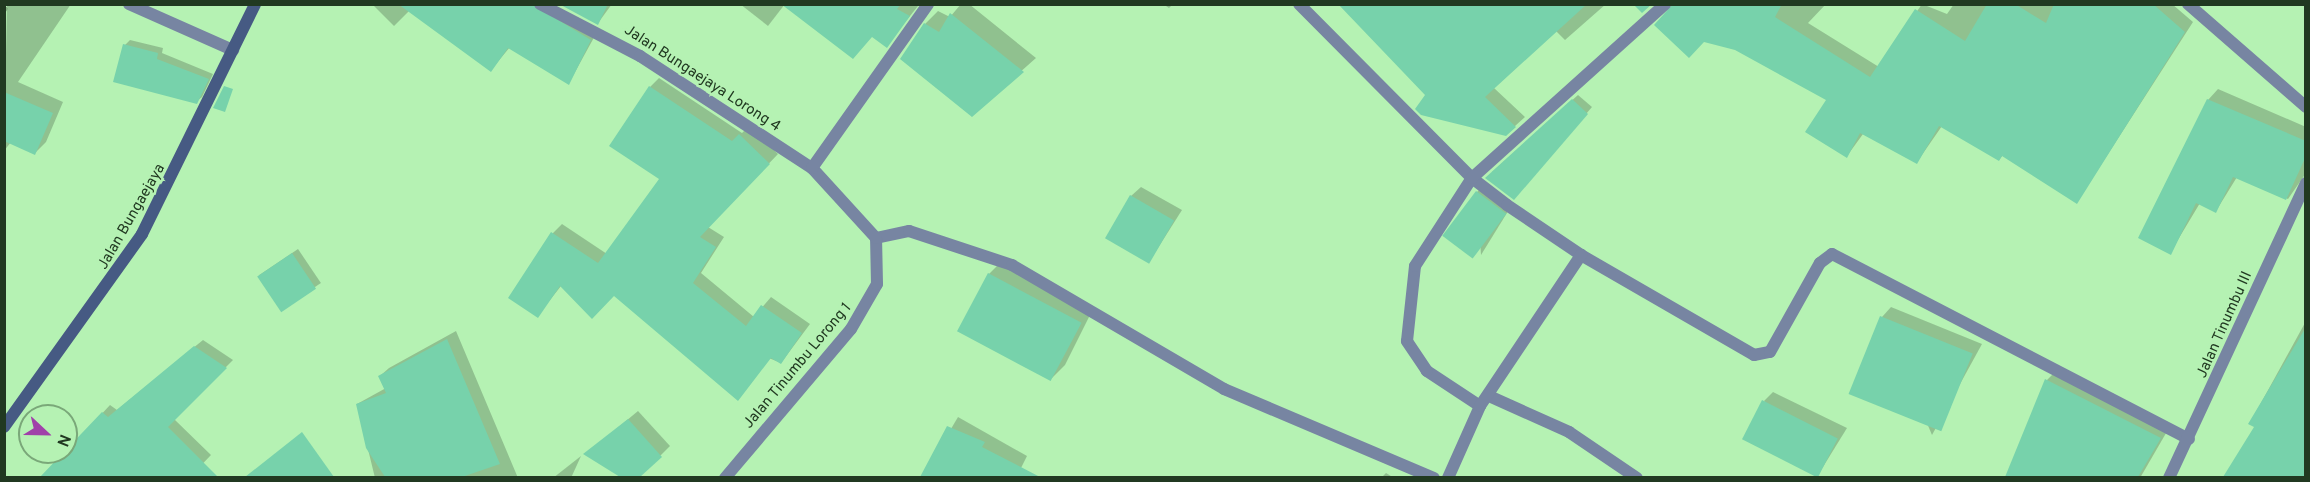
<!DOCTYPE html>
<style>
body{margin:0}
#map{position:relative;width:2310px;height:482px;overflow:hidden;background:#b5f2b3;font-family:Overpass,sans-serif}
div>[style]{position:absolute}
.shadow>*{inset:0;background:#0003;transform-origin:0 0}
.building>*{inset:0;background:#77d2ab;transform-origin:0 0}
.path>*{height:4px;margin-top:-2px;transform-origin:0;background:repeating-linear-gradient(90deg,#7fae7d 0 4.5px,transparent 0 9px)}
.street>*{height:12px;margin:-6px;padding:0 6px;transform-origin:6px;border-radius:6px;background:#7785a2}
.secondary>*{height:12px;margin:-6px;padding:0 6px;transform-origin:6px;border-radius:6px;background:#465a83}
span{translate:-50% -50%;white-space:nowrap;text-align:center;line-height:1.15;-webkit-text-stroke:5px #b5f2b3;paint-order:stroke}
.street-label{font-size:15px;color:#213921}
.frame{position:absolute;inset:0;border:6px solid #213921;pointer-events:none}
.north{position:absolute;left:18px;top:404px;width:60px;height:60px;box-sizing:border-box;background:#b5f2b3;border:2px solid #7aa879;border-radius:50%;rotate:112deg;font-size:16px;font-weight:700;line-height:24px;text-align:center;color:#213921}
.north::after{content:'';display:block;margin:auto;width:21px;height:27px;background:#a041a9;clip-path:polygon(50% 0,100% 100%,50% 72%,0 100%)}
</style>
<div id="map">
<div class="shadow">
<div style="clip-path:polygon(7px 4px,71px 4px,18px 82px,63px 102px,46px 142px,35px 153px,11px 142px,4px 151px)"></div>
<div style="clip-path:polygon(372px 4px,533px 4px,554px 20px,561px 13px,597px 32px,569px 83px,510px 47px,491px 70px,409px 11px,394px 26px)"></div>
<div style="clip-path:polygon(562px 4px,612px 4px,598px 23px)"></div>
<div style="clip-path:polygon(740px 4px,785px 4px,768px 26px)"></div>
<div style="clip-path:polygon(832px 4px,916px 4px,918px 6px,886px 46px)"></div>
<div style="clip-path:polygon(961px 4px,969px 4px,1036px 58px,972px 115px,925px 24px,938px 11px,950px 17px)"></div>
<div style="clip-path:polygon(1163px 4px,1173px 4px,1169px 8px)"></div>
<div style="clip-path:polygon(1339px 4px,1606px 4px,1565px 40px,1556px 31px,1494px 88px,1525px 117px,1505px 135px,1427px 95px)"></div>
<div style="clip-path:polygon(1673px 4px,1826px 4px,1808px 23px,1879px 67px,1922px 4px,1947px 14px,1954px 4px,2172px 4px,2193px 22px,2077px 202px,2003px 155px,1999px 160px,1942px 126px,1917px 162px,1863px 134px,1847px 156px,1828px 99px)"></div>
<div style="clip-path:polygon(130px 40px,163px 48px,162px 53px,213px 74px,202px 97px,196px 102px,125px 45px)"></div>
<div style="clip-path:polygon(659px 78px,742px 133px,749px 126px,778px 154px,708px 227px,724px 237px,701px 273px,754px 317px,771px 297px,810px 324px,781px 363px,614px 294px,561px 286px,542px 310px,553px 233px,562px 224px,607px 254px,661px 179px,650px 87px)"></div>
<div style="clip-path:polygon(2218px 89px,2306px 127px,2306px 173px,2288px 199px,2237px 177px,2216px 211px,2200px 203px,2170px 253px,2208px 100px)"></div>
<div style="clip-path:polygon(1578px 95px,1592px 107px,1519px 192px,1492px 172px)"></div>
<div style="clip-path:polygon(1141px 187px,1182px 210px,1149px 262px,1131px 196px)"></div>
<div style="clip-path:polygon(1482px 187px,1510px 208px,1481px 255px,1477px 192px)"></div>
<div style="left:298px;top:249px;width:41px;height:47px;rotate:56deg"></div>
<div style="clip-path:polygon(1002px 261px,1093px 309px,1065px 365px,1052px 378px,989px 274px)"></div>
<div style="clip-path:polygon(1891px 307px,1982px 344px,1932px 435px,1882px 317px)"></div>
<div style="clip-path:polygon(2306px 321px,2306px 478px,2224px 478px,2256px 427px,2250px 423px)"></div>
<div style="clip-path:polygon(456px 331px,518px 478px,375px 478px,357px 404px,386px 388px,380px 376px,389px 368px)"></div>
<div style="clip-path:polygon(203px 340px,233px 360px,174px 419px,211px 455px,189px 478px,42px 478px,110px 405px,117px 410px)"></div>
<div style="clip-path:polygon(2056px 371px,2169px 428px,2140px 478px,2007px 478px,2047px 380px)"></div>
<div style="clip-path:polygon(1773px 392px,1847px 428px,1818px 475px,1764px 401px)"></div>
<div style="clip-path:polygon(638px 411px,670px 446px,638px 478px,623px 478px,586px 454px)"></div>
<div style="clip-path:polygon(958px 417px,1027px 456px,1016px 478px,922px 478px)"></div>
<div style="clip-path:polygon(581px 456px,571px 478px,553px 478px)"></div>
<div style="clip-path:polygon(1386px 473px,1394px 478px,1381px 478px)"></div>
</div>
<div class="building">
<div style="clip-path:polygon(398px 4px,532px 4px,591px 40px,569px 85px,508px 48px,491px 72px)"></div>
<div style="clip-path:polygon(559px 4px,608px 4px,598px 25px)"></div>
<div style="clip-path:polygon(781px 4px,901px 4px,897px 9px,910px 16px,887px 48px,872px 37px,853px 59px)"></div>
<div style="clip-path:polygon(1338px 4px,1587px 4px,1485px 97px,1516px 127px,1506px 136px,1421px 115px,1415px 109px,1425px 95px)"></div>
<div style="clip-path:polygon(1633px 4px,1652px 4px,1642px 13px)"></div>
<div style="clip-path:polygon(1673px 4px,1782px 4px,1775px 17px,1870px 77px,1915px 9px,1965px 41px,1987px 4px,2015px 4px,2046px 23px,2054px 4px,2153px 4px,2185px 32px,2077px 204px,2002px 156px,1999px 161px,1939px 126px,1917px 164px,1860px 133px,1847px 158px,1805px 132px,1826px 100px,1735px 50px,1704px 42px,1689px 58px,1654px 25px)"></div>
<div style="clip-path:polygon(950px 13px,1024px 72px,972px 117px,900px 59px,924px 23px,939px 32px)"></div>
<div style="clip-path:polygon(123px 44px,158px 53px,157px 59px,209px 79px,197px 104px,113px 82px)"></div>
<div style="clip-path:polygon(224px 86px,233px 89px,225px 112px,213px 108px)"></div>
<div style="clip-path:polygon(649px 86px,732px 141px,739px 134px,770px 164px,700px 237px,716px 247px,693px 283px,746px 326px,761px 305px,802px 333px,781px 364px,771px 358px,738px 401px,614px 296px,592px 319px,560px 286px,538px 318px,508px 298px,551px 232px,598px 263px,659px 179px,609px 146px)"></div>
<div style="clip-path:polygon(4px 92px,53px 113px,35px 155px,4px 141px)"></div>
<div style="clip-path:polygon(1572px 99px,1588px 114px,1514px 200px,1485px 178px)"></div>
<div style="clip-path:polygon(2207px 99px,2306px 141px,2306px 156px,2286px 200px,2233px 177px,2216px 213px,2196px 203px,2171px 255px,2138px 238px)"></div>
<div style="left:1476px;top:191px;width:38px;height:56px;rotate:37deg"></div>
<div style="left:1130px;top:195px;width:51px;height:50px;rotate:30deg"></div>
<div style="left:292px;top:253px;width:43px;height:42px;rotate:56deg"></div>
<div style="left:988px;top:273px;width:106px;height:66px;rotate:28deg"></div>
<div style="left:1880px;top:316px;width:100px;height:84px;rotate:22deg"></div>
<div style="clip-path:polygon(2306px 327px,2306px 477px,2223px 477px,2254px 427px,2248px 424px)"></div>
<div style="clip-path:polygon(447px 339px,500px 464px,462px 477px,385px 477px,366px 448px,356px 404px,386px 393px,378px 376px)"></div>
<div style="clip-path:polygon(194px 346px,227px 368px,168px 427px,218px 477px,40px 477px,102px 412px,108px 417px)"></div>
<div style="clip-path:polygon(2045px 379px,2161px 438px,2138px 477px,2005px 477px)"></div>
<div style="left:1762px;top:400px;width:85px;height:44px;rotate:27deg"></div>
<div style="clip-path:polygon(628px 419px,662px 457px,640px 477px,620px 477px,583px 454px)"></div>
<div style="clip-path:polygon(947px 426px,985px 442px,982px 447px,1040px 477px,920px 477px)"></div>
<div style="clip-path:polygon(302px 432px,334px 477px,245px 477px)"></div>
</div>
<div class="path">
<div style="left:4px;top:11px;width:9px;rotate:-54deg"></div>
</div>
<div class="street">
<div style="left:129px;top:4px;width:114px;rotate:23.9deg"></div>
<div style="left:540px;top:4px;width:113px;rotate:27.5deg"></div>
<div style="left:640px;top:56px;width:205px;rotate:33.1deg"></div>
<div style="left:1299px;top:4px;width:245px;rotate:45.2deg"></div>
<div style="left:1472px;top:178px;width:44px;rotate:37.6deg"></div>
<div style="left:1507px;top:205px;width:89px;rotate:34deg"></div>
<div style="left:1581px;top:255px;width:200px;rotate:30deg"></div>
<div style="left:1754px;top:355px;width:16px;rotate:-11deg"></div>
<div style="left:1770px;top:352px;width:102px;rotate:-60.7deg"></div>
<div style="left:1820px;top:263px;width:15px;rotate:-37deg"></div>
<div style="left:1832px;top:254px;width:402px;rotate:27.4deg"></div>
<div style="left:2188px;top:4px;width:157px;rotate:41.1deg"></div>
<div style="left:876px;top:238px;width:34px;rotate:-12deg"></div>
<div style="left:909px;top:231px;width:108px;rotate:18.3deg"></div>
<div style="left:1012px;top:265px;width:246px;rotate:30.3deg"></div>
<div style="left:1224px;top:389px;width:228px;rotate:23deg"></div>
<div style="left:1489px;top:396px;width:88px;rotate:24.2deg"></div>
<div style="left:1569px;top:432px;width:82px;rotate:34.1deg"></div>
<div style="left:1480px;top:406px;width:64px;rotate:-146.6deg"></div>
<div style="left:1427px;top:371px;width:36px;rotate:-124deg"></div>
<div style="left:1407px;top:341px;width:75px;rotate:-83.9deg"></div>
<div style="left:1415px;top:266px;width:105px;rotate:-57.1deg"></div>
<div style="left:1472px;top:178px;width:260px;rotate:-42deg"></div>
<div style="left:725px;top:478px;width:195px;rotate:-49.8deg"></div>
<div style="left:851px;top:329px;width:52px;rotate:-60deg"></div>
<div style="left:877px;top:284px;width:46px;rotate:-91.2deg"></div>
<div style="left:876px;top:238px;width:95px;rotate:-132.4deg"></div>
<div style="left:812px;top:168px;width:201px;rotate:-54.7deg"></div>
<div style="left:1448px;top:478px;width:79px;rotate:-66deg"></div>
<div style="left:1480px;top:406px;width:182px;rotate:-56.2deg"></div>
<div style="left:2169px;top:478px;width:325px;rotate:-65.1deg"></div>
</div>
<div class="secondary">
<div style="left:4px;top:427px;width:237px;rotate:-54.4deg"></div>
<div style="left:142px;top:234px;width:256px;rotate:-63.8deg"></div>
</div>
<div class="street-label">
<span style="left:702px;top:79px;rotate:33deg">Jalan Bungaejaya Lorong 4</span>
<span style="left:132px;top:217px;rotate:-60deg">Jalan Bungaejaya</span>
<span style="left:2225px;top:325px;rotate:-66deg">Jalan Tinumbu III</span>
<span style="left:798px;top:366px;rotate:-50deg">Jalan Tinumbu Lorong 1</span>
</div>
<div class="frame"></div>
<div class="north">N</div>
</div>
